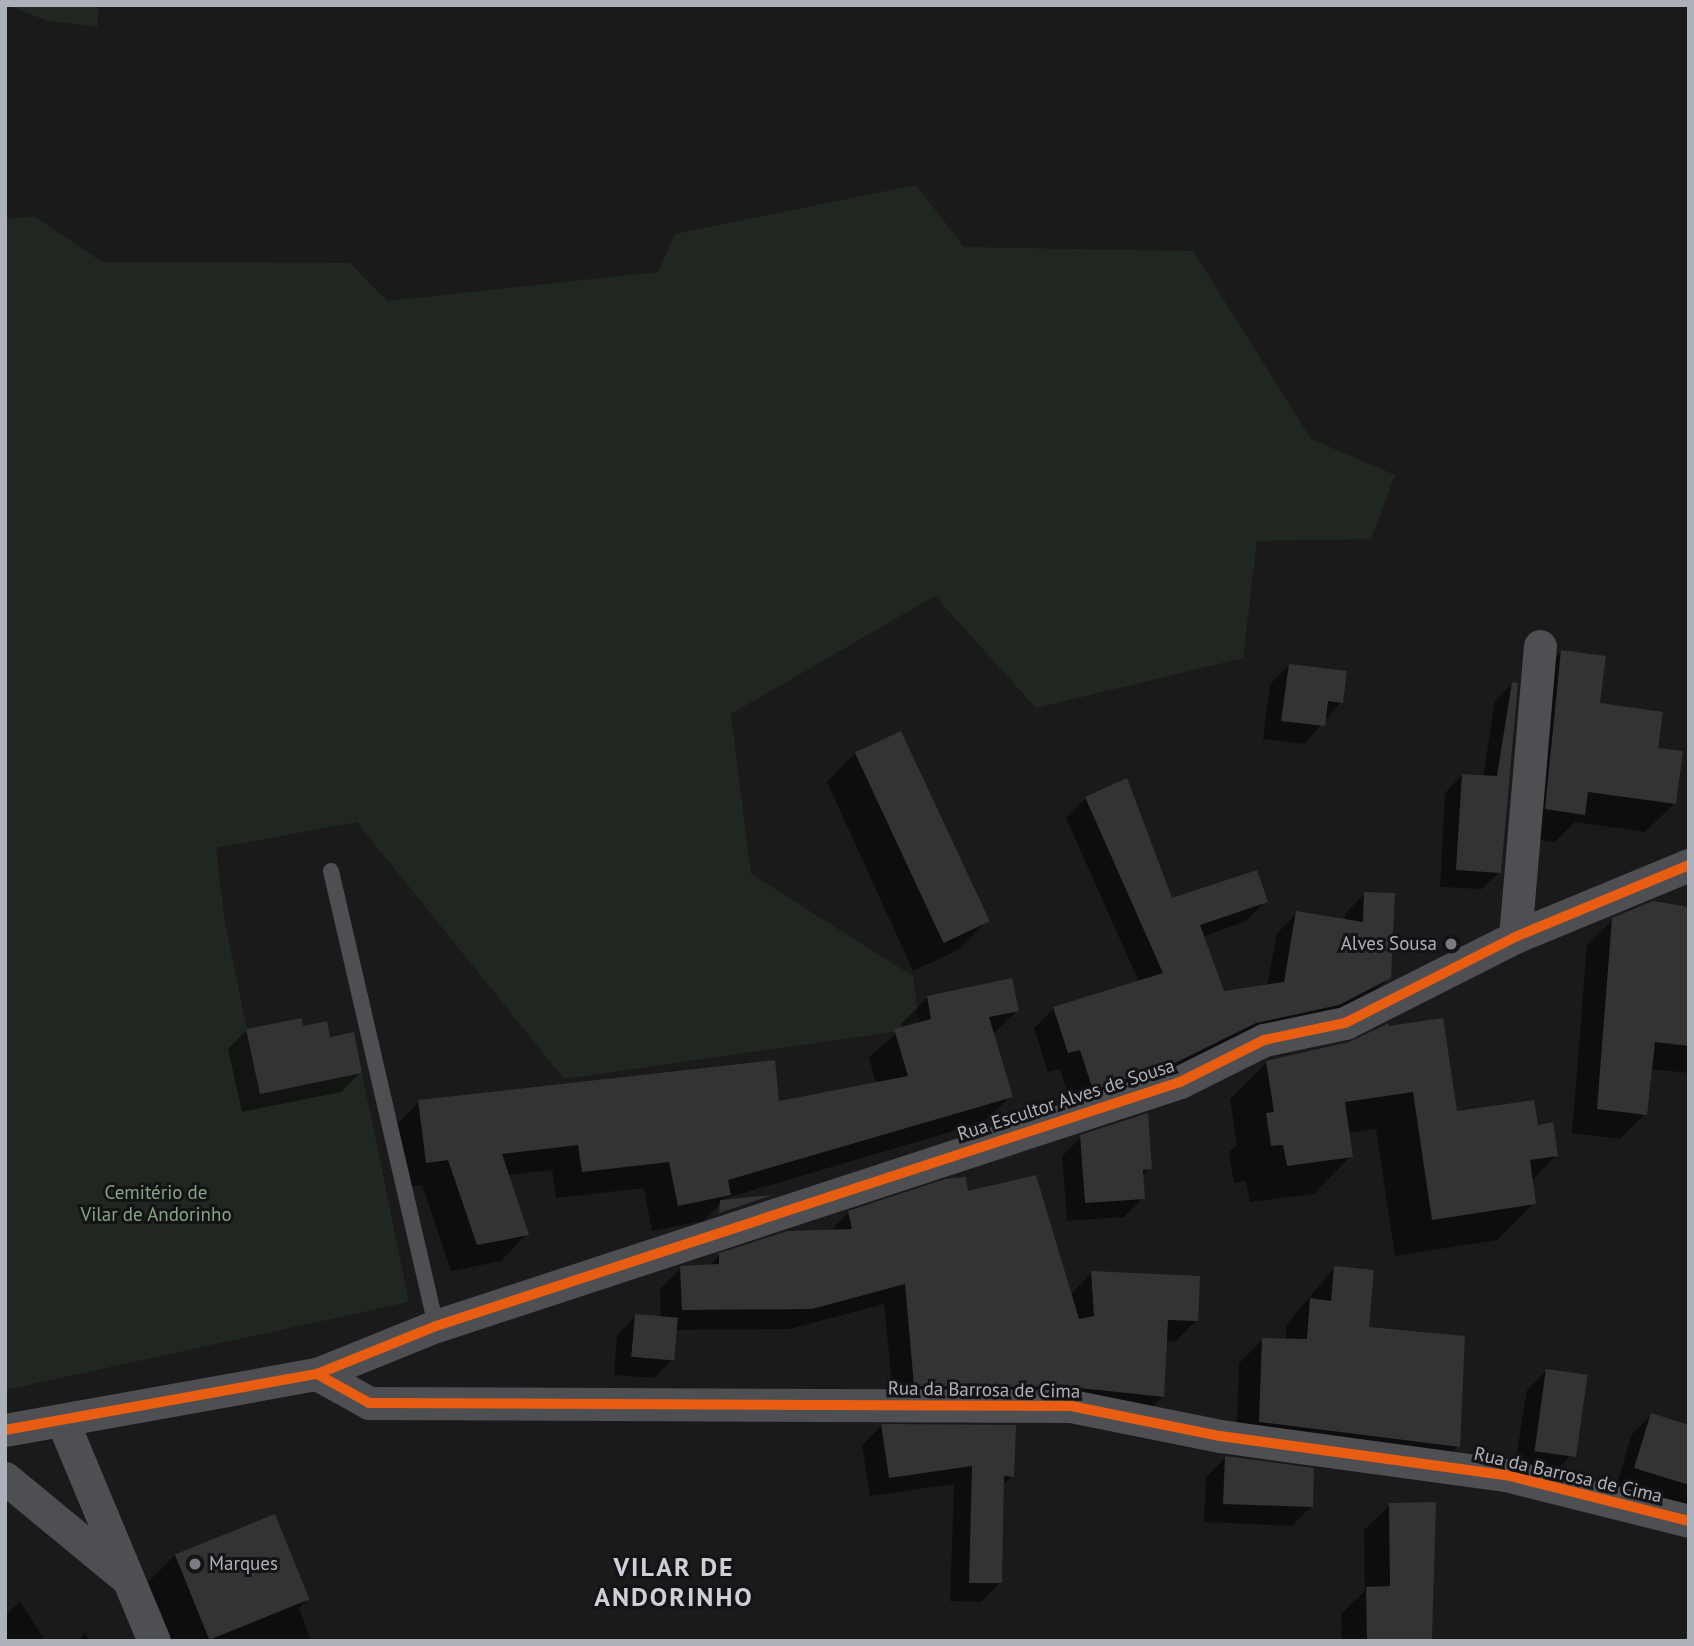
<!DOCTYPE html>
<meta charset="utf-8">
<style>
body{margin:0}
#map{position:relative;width:1694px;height:1646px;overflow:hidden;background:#1a1a1a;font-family:"PT Sans",sans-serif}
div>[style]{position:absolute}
.green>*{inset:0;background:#202720}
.shadow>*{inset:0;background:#0007}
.building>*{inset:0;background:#333334;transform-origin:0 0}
.lane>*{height:16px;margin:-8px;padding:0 8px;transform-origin:8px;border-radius:8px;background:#4e4f53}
.street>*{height:33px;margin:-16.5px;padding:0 16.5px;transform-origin:16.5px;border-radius:16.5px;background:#4e4f53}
.cycleway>*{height:10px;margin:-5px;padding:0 5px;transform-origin:5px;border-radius:5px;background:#e95d12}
.dots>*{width:19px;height:19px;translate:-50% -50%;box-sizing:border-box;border:4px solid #141416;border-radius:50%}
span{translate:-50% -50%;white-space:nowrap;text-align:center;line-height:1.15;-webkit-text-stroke:6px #141416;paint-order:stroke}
.poi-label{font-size:19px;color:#acb1ba}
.right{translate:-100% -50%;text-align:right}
.left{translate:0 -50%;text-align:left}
.street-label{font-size:19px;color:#acb1ba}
.park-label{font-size:19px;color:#84a583}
.district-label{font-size:26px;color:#cdd0d6;font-weight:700;letter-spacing:2px}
.frame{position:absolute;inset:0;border:7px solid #acb1ba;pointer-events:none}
</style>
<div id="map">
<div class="green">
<div style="clip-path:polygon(5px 5px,99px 5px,97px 27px,49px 21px)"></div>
<div style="clip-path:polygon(916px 185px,964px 247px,1193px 251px,1311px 439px,1395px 475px,1371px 539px,1257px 541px,1243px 658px,1036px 708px,935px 596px,731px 714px,751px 874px,913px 976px,920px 1028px,564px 1079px,357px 822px,216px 848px,225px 923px,260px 1093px,362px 1073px,409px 1302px,5px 1390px,5px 219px,34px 216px,102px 262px,350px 263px,387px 301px,658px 272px,675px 234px)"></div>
</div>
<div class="shadow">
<div style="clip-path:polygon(1561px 652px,1598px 705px,1656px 750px,1674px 804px,1645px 832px,1575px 822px,1555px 842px,1518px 837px,1533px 680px)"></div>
<div style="clip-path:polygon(1289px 665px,1341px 702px,1304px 744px,1263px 739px,1270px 684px)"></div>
<div style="clip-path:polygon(1512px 684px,1499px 872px,1482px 889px,1440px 887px,1445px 793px,1462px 775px,1483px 777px,1495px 701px)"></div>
<div style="clip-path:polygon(855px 753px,987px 921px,958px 950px,913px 971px,827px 782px)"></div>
<div style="clip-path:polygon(1086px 798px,1171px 900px,1266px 901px,1246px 921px,1203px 937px,1223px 993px,1267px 986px,1277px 933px,1297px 913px,1344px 921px,1345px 914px,1365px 893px,1389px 978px,1368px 998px,1073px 1109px,1060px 1069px,1048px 1072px,1034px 1028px,1054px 1008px,1139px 982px,1066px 818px)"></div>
<div style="clip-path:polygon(1689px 908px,1689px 1073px,1650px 1069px,1645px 1114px,1620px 1139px,1572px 1133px,1587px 945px,1613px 919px)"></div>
<div style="clip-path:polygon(928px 997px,1017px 1011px,992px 1035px,1011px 1096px,984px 1122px,726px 1198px,703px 1221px,652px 1231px,644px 1188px,556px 1198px,552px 1170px,508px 1175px,527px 1234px,501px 1261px,451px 1271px,422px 1185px,400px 1188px,393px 1128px,419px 1102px,778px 1103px,876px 1084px,869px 1057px,902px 1029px,901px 1024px)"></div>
<div style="clip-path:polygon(302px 1028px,329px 1039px,360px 1073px,341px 1092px,242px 1112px,228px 1049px,247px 1030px)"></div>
<div style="clip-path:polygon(1350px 1044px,1456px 1113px,1537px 1127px,1557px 1155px,1531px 1181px,1534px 1203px,1497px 1240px,1395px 1256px,1376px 1129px,1347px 1133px,1351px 1156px,1314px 1194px,1250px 1202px,1246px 1181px,1234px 1183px,1229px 1152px,1237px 1145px,1230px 1099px,1267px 1062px)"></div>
<div style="clip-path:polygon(1081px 1137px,1150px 1168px,1141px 1177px,1143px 1198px,1124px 1217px,1067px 1221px,1062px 1156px)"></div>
<div style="clip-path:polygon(966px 1193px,1070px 1295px,1091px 1273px,1196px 1321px,1175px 1342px,1165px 1341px,1163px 1396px,1142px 1417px,894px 1406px,884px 1304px,790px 1329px,675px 1330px,673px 1359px,654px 1378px,614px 1375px,617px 1335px,636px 1316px,661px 1318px,660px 1289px,681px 1268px,709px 1266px,720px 1255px,830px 1231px,848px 1213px)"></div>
<div style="clip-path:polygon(1334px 1268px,1367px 1328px,1458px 1446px,1434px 1470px,1236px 1445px,1239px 1363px,1263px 1339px,1285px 1340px,1287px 1324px)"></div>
<div style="clip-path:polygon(1546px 1371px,1574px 1452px,1555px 1472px,1514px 1469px,1527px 1390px)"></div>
<div style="clip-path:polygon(1651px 1415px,1689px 1427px,1689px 1510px,1616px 1487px,1632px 1434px)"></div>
<div style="clip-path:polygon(881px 1426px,1013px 1476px,1002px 1486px,1000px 1583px,981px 1602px,950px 1601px,954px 1484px,870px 1496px,862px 1445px)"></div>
<div style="clip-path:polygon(1225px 1458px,1311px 1507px,1292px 1526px,1204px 1522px,1206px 1477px)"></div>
<div style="clip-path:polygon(1434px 1503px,1432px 1641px,1342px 1641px,1341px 1614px,1365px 1591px,1364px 1530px,1390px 1505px)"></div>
<div style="clip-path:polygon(175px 1555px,307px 1600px,299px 1608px,311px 1641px,150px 1641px,133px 1597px)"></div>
<div style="clip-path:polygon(20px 1601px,45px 1641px,5px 1641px,5px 1616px)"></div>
<div style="clip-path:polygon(85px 1633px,89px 1641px,78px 1641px)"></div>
</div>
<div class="building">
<div style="clip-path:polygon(1561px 650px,1606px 656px,1600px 703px,1663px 712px,1658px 748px,1683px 751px,1676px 804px,1588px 792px,1585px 815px,1545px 809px)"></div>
<div style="clip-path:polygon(1289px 664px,1347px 671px,1343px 703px,1328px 701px,1325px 726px,1281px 721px)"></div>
<div style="clip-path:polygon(1512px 682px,1518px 683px,1501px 873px,1456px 870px,1462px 774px,1497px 776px)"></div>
<div style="left:901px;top:731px;width:210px;height:51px;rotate:65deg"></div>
<div style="clip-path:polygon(1127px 778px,1172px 898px,1257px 870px,1268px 902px,1200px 925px,1224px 991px,1284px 982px,1296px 911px,1363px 922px,1364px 892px,1395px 893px,1391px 978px,1339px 1005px,1256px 1023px,1173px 1064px,1093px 1090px,1080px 1050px,1068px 1053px,1053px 1007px,1163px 973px,1085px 797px)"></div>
<div style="clip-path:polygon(1653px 901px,1689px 907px,1689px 1046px,1655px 1042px,1647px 1115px,1597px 1109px,1612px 918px)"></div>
<div style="clip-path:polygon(1012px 978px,1019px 1011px,989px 1017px,1013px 1097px,728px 1180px,731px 1195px,678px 1206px,669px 1162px,582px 1172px,578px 1145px,502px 1154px,529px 1235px,477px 1245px,448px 1160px,426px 1163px,418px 1100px,775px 1060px,779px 1101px,908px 1076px,894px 1029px,931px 1019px,927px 996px)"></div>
<div style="clip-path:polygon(302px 1018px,303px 1026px,327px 1021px,330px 1037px,354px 1032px,362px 1073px,260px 1094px,246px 1029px)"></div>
<div style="clip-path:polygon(1443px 1018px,1457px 1111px,1534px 1100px,1538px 1125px,1553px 1122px,1558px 1156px,1530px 1160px,1536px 1204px,1432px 1220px,1413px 1092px,1345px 1102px,1353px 1157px,1287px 1166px,1283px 1145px,1271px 1146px,1266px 1113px,1274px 1112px,1266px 1061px,1349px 1042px,1389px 1023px,1388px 1026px)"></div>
<div style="clip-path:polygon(1148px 1113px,1152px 1169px,1143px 1170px,1145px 1199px,1085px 1203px,1080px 1135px)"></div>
<div style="clip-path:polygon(1036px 1175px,1079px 1319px,1094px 1316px,1091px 1271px,1200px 1276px,1198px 1321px,1168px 1320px,1164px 1397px,1071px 1387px,914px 1386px,905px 1284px,812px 1309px,682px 1310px,680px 1266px,719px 1264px,719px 1253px,788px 1231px,852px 1229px,848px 1211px,945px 1179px,966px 1177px,968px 1191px)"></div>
<div style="clip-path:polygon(773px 1195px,719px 1213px,720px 1200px)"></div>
<div style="clip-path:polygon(1334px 1266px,1374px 1270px,1369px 1327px,1465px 1336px,1460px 1447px,1259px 1422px,1262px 1338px,1307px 1339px,1310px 1298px,1331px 1301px)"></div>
<div style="left:635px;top:1314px;width:43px;height:43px;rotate:5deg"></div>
<div style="left:1546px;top:1369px;width:42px;height:83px;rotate:8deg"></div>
<div style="clip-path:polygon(1651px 1413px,1689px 1425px,1689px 1485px,1634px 1468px)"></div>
<div style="clip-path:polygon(881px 1424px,1016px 1425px,1014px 1477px,1004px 1476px,1002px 1583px,969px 1583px,972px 1466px,889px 1478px)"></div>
<div style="clip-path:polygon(1225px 1456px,1314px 1468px,1313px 1507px,1223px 1504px)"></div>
<div style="clip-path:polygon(1436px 1502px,1432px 1641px,1367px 1641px,1366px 1587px,1390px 1586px,1389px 1503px)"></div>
<div style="left:275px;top:1514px;width:92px;height:108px;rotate:68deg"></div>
</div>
<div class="lane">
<div style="left:331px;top:871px;width:467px;rotate:77deg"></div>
</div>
<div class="street">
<div style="left:1515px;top:937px;width:292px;rotate:-85.1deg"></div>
<div style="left:317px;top:1374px;width:60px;rotate:29.1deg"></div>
<div style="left:369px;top:1403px;width:702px;rotate:0.24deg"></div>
<div style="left:1071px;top:1406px;width:152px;rotate:11.4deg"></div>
<div style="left:1220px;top:1436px;width:289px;rotate:7.8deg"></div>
<div style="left:1506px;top:1475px;width:189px;rotate:14.1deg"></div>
<div style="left:62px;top:1420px;width:239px;rotate:67.4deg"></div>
<div style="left:5px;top:1430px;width:317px;rotate:-10.2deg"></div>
<div style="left:317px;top:1374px;width:128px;rotate:-22deg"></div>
<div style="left:436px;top:1326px;width:783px;rotate:-18.16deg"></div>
<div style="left:1180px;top:1082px;width:94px;rotate:-26.6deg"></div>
<div style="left:1264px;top:1040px;width:83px;rotate:-11.9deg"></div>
<div style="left:1345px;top:1023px;width:191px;rotate:-26.8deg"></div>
<div style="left:1515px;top:937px;width:188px;rotate:-22.5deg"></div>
<div style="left:5px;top:1478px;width:154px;rotate:39.5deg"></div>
</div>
<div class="cycleway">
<div style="left:317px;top:1374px;width:60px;rotate:29.1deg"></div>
<div style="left:369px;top:1403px;width:702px;rotate:0.24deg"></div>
<div style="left:1071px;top:1406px;width:152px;rotate:11.4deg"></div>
<div style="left:1220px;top:1436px;width:289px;rotate:7.8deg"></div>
<div style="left:1506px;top:1475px;width:189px;rotate:14.1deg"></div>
<div style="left:5px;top:1430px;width:317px;rotate:-10.2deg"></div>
<div style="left:317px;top:1374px;width:128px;rotate:-22deg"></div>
<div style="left:436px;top:1326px;width:783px;rotate:-18.16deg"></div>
<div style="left:1180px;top:1082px;width:94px;rotate:-26.6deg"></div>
<div style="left:1264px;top:1040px;width:83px;rotate:-11.9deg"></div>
<div style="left:1345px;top:1023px;width:191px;rotate:-26.8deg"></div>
<div style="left:1515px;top:937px;width:188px;rotate:-22.5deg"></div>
</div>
<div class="dots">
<div style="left:1451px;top:944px;background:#797c82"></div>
<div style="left:195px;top:1564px;background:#797c82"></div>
</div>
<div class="poi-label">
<span class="right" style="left:1437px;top:944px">Alves Sousa</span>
<span class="left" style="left:209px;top:1564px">Marques</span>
</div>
<div class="street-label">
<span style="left:1066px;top:1100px;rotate:-18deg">Rua Escultor Alves de Sousa</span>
<span style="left:984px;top:1390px;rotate:1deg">Rua da Barrosa de Cima</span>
<span style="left:1568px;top:1475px;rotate:13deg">Rua da Barrosa de Cima</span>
</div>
<div class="park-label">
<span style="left:156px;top:1204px">Cemitério de<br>Vilar de Andorinho</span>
</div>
<div class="district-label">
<span style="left:674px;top:1582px">VILAR DE<br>ANDORINHO</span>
</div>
<div class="frame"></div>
</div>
